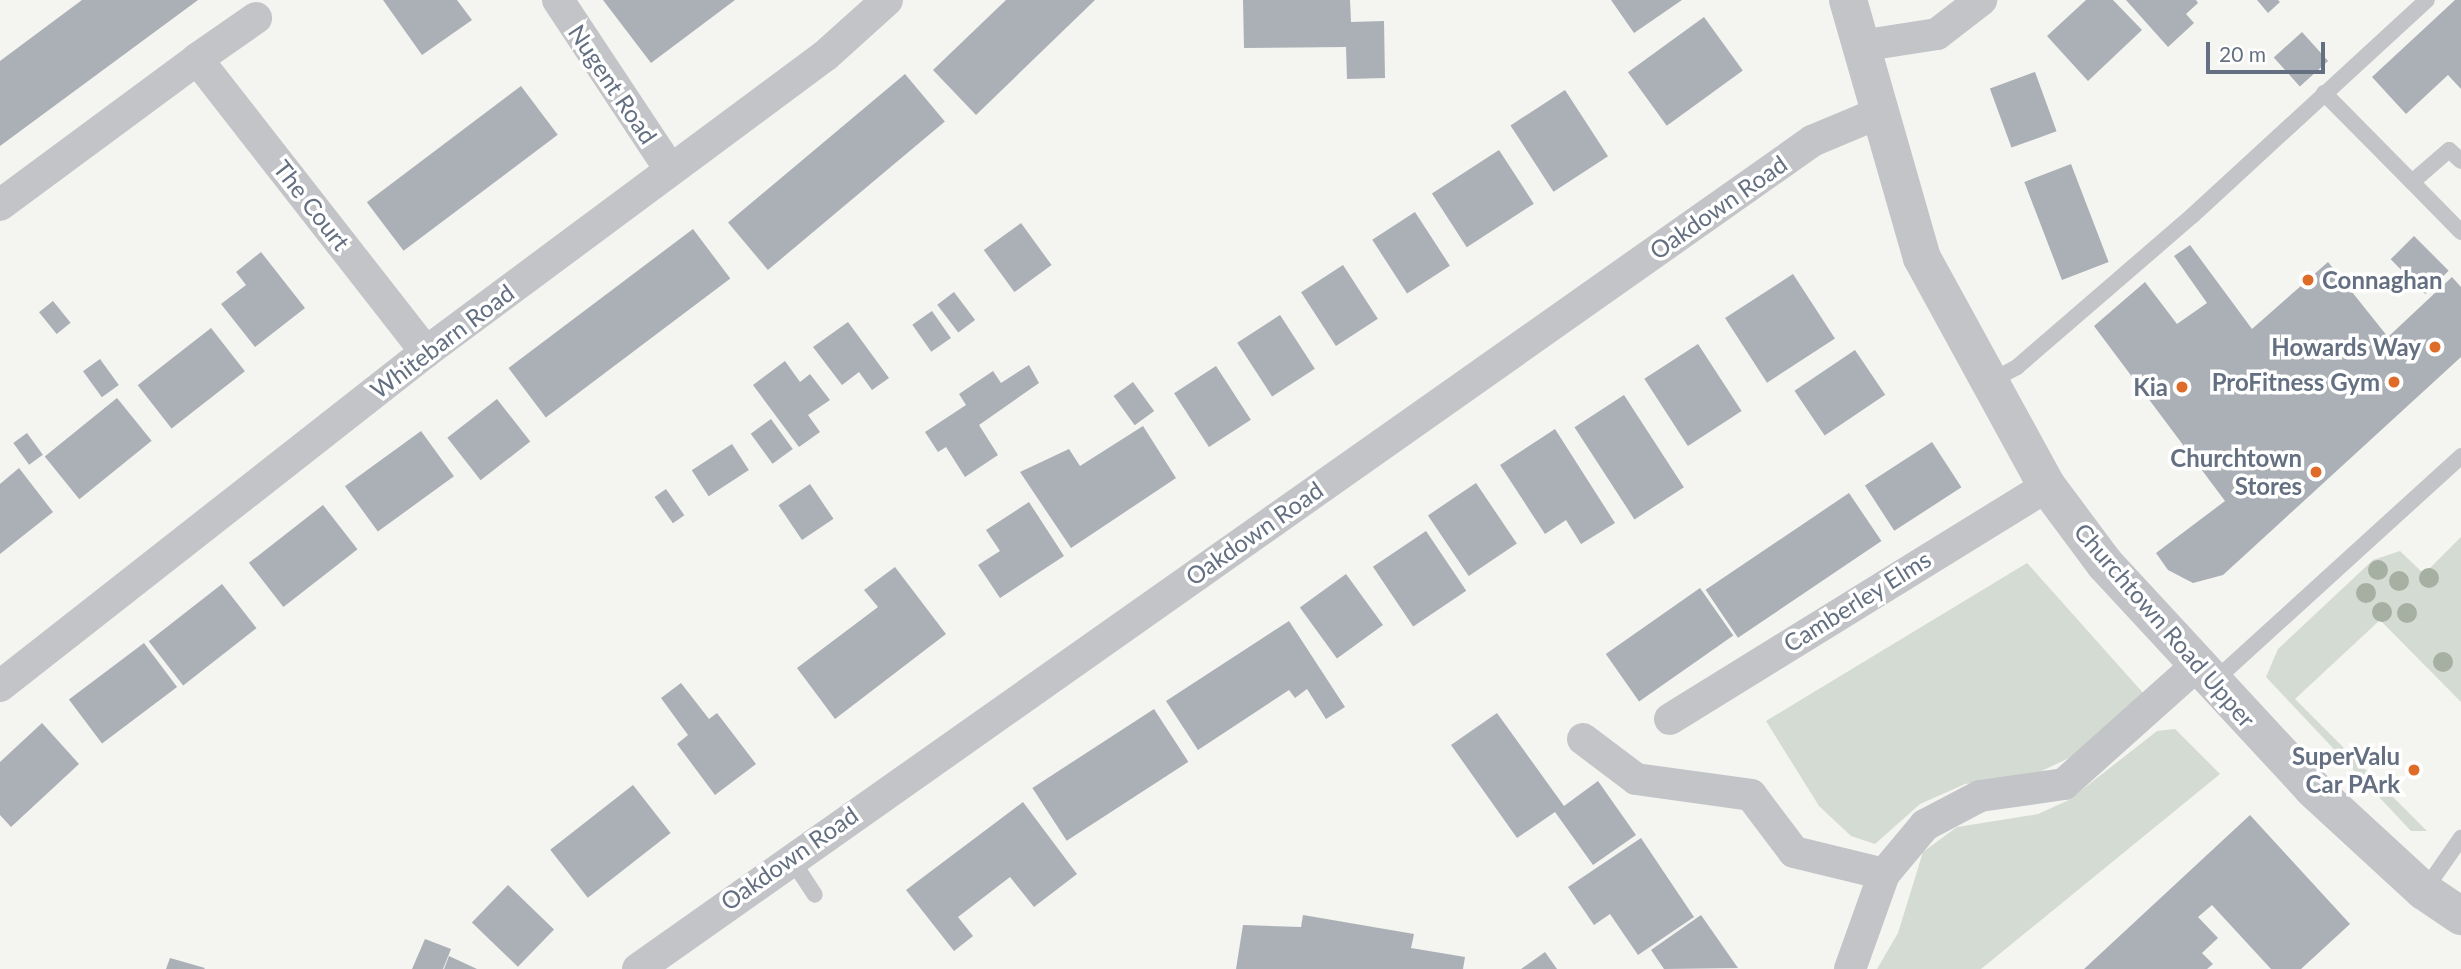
<!DOCTYPE html>
<style>
body{margin:0}
#map{position:relative;width:2461px;height:969px;overflow:hidden;background:#f4f4f0;font-family:Lato,sans-serif}
div>[style]{position:absolute}
.green>*{inset:0;background:#d4dbd2}
.building>*{inset:0;background:#aab0b6;transform-origin:0 0}
.service>*{height:16px;margin:-8px;padding:0 8px;transform-origin:8px;border-radius:8px;background:#c2c4c8}
.minor>*{height:32px;margin:-16px;padding:0 16px;transform-origin:16px;border-radius:16px;background:#c2c4c8}
.tertiary>*{height:38px;margin:-19px;padding:0 19px;transform-origin:19px;border-radius:19px;background:#c2c4c8}
.trees>*{width:20px;height:20px;margin:-10px;border-radius:50%;background:#a5b0a2}
.dots>*{width:19px;height:19px;translate:-50% -50%;box-sizing:border-box;border:4px solid #fff;border-radius:50%}
span{translate:-50% -50%;white-space:nowrap;text-align:center;line-height:1.15;-webkit-text-stroke:7px #fff;paint-order:stroke}
.street-label{font-size:24px;color:#647081}
.poi-label{font-size:24px;color:#647081;font-weight:700}
.left{translate:0 -50%;text-align:left}
.right{translate:-100% -50%;text-align:right}
.scale{position:absolute;left:2206px;top:42px;width:119px;height:32px;box-sizing:border-box;border:4px solid #647081;border-top:0;padding-left:9px;font-size:21px;line-height:24px;white-space:nowrap;color:#647081;-webkit-text-stroke:5px #fff;paint-order:stroke}
</style>
<div id="map">
<div class="green">
<div style="clip-path:polygon(2461px 537px,2461px 702px,2380px 620px,2295px 699px,2427px 831px,2411px 831px,2266px 677px,2278px 649px,2373px 560px,2400px 551px,2424px 574px)"></div>
<div style="clip-path:polygon(2027px 563px,2144px 694px,2117px 724px,2069px 758px,2031px 776px,1965px 784px,1920px 804px,1875px 844px,1851px 836px,1819px 806px,1766px 721px)"></div>
<div style="clip-path:polygon(2175px 729px,2220px 774px,1981px 969px,1877px 969px,1898px 933px,1923px 852px,1957px 827px,2038px 814px,2069px 800px,2157px 731px)"></div>
</div>
<div class="building">
<div style="clip-path:polygon(82px 0,198px 0,0 146px,0 61px)"></div>
<div style="clip-path:polygon(383px 0,457px 0,472px 20px,422px 55px)"></div>
<div style="clip-path:polygon(603px 0,735px 0,651px 63px)"></div>
<div style="clip-path:polygon(1006px 0,1095px 0,976px 115px,933px 70px)"></div>
<div style="clip-path:polygon(1243px 0,1350px 0,1351px 22px,1384px 21px,1385px 78px,1347px 79px,1346px 47px,1244px 48px)"></div>
<div style="clip-path:polygon(1611px 0,1682px 0,1634px 33px)"></div>
<div style="clip-path:polygon(2086px 0,2113px 0,2142px 30px,2088px 81px,2047px 36px)"></div>
<div style="clip-path:polygon(2126px 0,2196px 0,2198px 3px,2186px 14px,2194px 23px,2168px 47px)"></div>
<div style="clip-path:polygon(2257px 0,2278px 0,2280px 2px,2268px 13px)"></div>
<div style="clip-path:polygon(2455px 0,2461px 0,2461px 89px,2448px 75px,2406px 114px,2372px 77px)"></div>
<div style="left:1704px;top:17px;width:66px;height:94px;rotate:54deg"></div>
<div style="left:2302px;top:32px;width:39px;height:38px;rotate:48deg"></div>
<div style="left:2035px;top:72px;width:63px;height:48px;rotate:70deg"></div>
<div style="left:905px;top:74px;width:62px;height:231px;rotate:50deg"></div>
<div style="left:521px;top:86px;width:61px;height:193px;rotate:53deg"></div>
<div style="left:1565px;top:90px;width:79px;height:65px;rotate:57deg"></div>
<div style="left:1499px;top:150px;width:64px;height:80px;rotate:57deg"></div>
<div style="left:2071px;top:164px;width:105px;height:50px;rotate:69deg"></div>
<div style="left:1415px;top:212px;width:64px;height:51px;rotate:57deg"></div>
<div style="left:1021px;top:223px;width:52px;height:46px;rotate:54deg"></div>
<div style="left:693px;top:229px;width:62px;height:231px;rotate:53deg"></div>
<div style="left:2414px;top:236px;width:49px;height:33px;rotate:45deg"></div>
<div style="clip-path:polygon(2190px 245px,2252px 329px,2328px 262px,2388px 337px,2452px 277px,2461px 287px,2461px 357px,2223px 575px,2193px 583px,2168px 570px,2156px 553px,2225px 501px,2094px 326px,2145px 282px,2177px 324px,2207px 303px,2174px 256px)"></div>
<div style="clip-path:polygon(261px 252px,305px 308px,255px 347px,221px 304px,246px 285px,236px 272px)"></div>
<div style="left:1343px;top:265px;width:64px;height:50px;rotate:57deg"></div>
<div style="left:1793px;top:274px;width:77px;height:81px;rotate:57deg"></div>
<div style="left:954px;top:292px;width:35px;height:21px;rotate:53deg"></div>
<div style="left:53px;top:301px;width:28px;height:18px;rotate:51deg"></div>
<div style="left:932px;top:311px;width:33px;height:24px;rotate:55deg"></div>
<div style="left:1280px;top:315px;width:64px;height:51px;rotate:57deg"></div>
<div style="clip-path:polygon(848px 322px,889px 378px,872px 390px,859px 372px,842px 385px,813px 347px)"></div>
<div style="left:211px;top:328px;width:55px;height:93px;rotate:52deg"></div>
<div style="left:1698px;top:344px;width:80px;height:64px;rotate:57deg"></div>
<div style="left:1855px;top:350px;width:54px;height:73px;rotate:56deg"></div>
<div style="left:100px;top:359px;width:32px;height:21px;rotate:54deg"></div>
<div style="clip-path:polygon(785px 361px,800px 382px,810px 374px,830px 400px,808px 415px,820px 432px,799px 447px,753px 385px)"></div>
<div style="clip-path:polygon(1029px 365px,1039px 383px,979px 425px,998px 455px,965px 477px,946px 447px,938px 452px,925px 432px,966px 405px,959px 394px,993px 371px,1001px 383px)"></div>
<div style="left:1216px;top:366px;width:64px;height:50px;rotate:57deg"></div>
<div style="left:1133px;top:382px;width:36px;height:24px;rotate:54deg"></div>
<div style="left:1624px;top:395px;width:110px;height:59px;rotate:57deg"></div>
<div style="left:117px;top:398px;width:55px;height:93px;rotate:51deg"></div>
<div style="left:497px;top:399px;width:54px;height:63px;rotate:52deg"></div>
<div style="left:771px;top:419px;width:37px;height:25px;rotate:54deg"></div>
<div style="clip-path:polygon(1143px 426px,1176px 478px,1071px 548px,1020px 472px,1069px 449px,1080px 466px)"></div>
<div style="clip-path:polygon(1555px 429px,1615px 523px,1581px 544px,1566px 520px,1545px 534px,1500px 465px)"></div>
<div style="left:421px;top:431px;width:56px;height:94px;rotate:54deg"></div>
<div style="left:27px;top:433px;width:27px;height:17px;rotate:54deg"></div>
<div style="left:1932px;top:442px;width:54px;height:80px;rotate:57deg"></div>
<div style="left:732px;top:444px;width:31px;height:48px;rotate:57deg"></div>
<div style="clip-path:polygon(19px 468px,53px 512px,0 554px,0 484px)"></div>
<div style="left:1476px;top:483px;width:73px;height:58px;rotate:56deg"></div>
<div style="left:810px;top:484px;width:42px;height:38px;rotate:56deg"></div>
<div style="left:666px;top:489px;width:32px;height:14px;rotate:55deg"></div>
<div style="left:1849px;top:493px;width:58px;height:173px;rotate:56deg"></div>
<div style="clip-path:polygon(1029px 502px,1064px 556px,1000px 598px,978px 565px,1000px 551px,986px 530px)"></div>
<div style="left:323px;top:505px;width:56px;height:94px;rotate:52deg"></div>
<div style="left:1426px;top:531px;width:72px;height:64px;rotate:56deg"></div>
<div style="clip-path:polygon(895px 567px,946px 634px,835px 719px,797px 668px,878px 607px,864px 590px)"></div>
<div style="left:1346px;top:574px;width:63px;height:57px;rotate:54deg"></div>
<div style="left:222px;top:584px;width:56px;height:93px;rotate:52deg"></div>
<div style="left:1700px;top:588px;width:58px;height:115px;rotate:55deg"></div>
<div style="clip-path:polygon(1289px 621px,1345px 707px,1326px 719px,1307px 689px,1295px 698px,1289px 690px,1198px 750px,1166px 701px)"></div>
<div style="left:144px;top:643px;width:55px;height:94px;rotate:53deg"></div>
<div style="clip-path:polygon(681px 683px,709px 719px,717px 713px,756px 764px,715px 795px,677px 744px,688px 735px,661px 698px)"></div>
<div style="left:1154px;top:709px;width:63px;height:145px;rotate:57deg"></div>
<div style="clip-path:polygon(1497px 713px,1564px 806px,1598px 781px,1636px 835px,1593px 865px,1555px 812px,1517px 838px,1451px 745px)"></div>
<div style="clip-path:polygon(42px 723px,79px 764px,11px 827px,0 815px,0 762px)"></div>
<div style="left:633px;top:785px;width:61px;height:105px;rotate:52deg"></div>
<div style="clip-path:polygon(1023px 802px,1077px 874px,1034px 907px,1010px 877px,958px 917px,973px 936px,954px 951px,906px 890px)"></div>
<div style="clip-path:polygon(2250px 815px,2350px 924px,2301px 969px,2271px 969px,2212px 905px,2198px 917px,2218px 938px,2202px 953px,2213px 964px,2207px 969px,2084px 969px)"></div>
<div style="clip-path:polygon(1641px 838px,1694px 917px,1638px 955px,1610px 914px,1594px 925px,1568px 887px)"></div>
<div style="left:508px;top:885px;width:64px;height:52px;rotate:44deg"></div>
<div style="clip-path:polygon(1303px 915px,1414px 934px,1411px 948px,1465px 957px,1463px 969px,1236px 969px,1243px 925px,1301px 927px)"></div>
<div style="clip-path:polygon(1701px 915px,1738px 968px,1664px 969px,1651px 950px)"></div>
<div style="clip-path:polygon(425px 939px,451px 949px,443px 969px,412px 969px)"></div>
<div style="clip-path:polygon(1545px 952px,1557px 969px,1521px 969px)"></div>
<div style="clip-path:polygon(449px 956px,477px 969px,444px 969px)"></div>
<div style="clip-path:polygon(170px 958px,205px 968px,204px 969px,166px 969px)"></div>
</div>
<div class="service">
<div style="left:2324px;top:93px;width:125px;rotate:45.3deg"></div>
<div style="left:2461px;top:161px;width:16px;rotate:-137deg"></div>
<div style="left:2449px;top:150px;width:49px;rotate:139.1deg"></div>
<div style="left:2412px;top:182px;width:70px;rotate:45.6deg"></div>
<div style="left:1989px;top:382px;width:32px;rotate:-28deg"></div>
<div style="left:2017px;top:367px;width:231px;rotate:-40.8deg"></div>
<div style="left:2192px;top:216px;width:319px;rotate:-42.6deg"></div>
<div style="left:2213px;top:682px;width:336px;rotate:-42.3deg"></div>
<div style="left:790px;top:857px;width:45px;rotate:56.7deg"></div>
<div style="left:2424px;top:891px;width:65px;rotate:-55.1deg"></div>
</div>
<div class="minor">
<div style="left:558px;top:0;width:201px;rotate:56.5deg"></div>
<div style="left:1860px;top:46px;width:78px;rotate:-8.9deg"></div>
<div style="left:1937px;top:34px;width:56px;rotate:-37.7deg"></div>
<div style="left:197px;top:59px;width:72px;rotate:-34.8deg"></div>
<div style="left:0;top:205px;width:245px;rotate:-36.5deg"></div>
<div style="left:197px;top:59px;width:372px;rotate:52deg"></div>
<div style="left:0;top:686px;width:541px;rotate:-38.1deg"></div>
<div style="left:426px;top:352px;width:498px;rotate:-36.6deg"></div>
<div style="left:826px;top:55px;width:82px;rotate:-42deg"></div>
<div style="left:1670px;top:719px;width:443px;rotate:-31.7deg"></div>
<div style="left:1583px;top:739px;width:66px;rotate:37deg"></div>
<div style="left:1636px;top:779px;width:116px;rotate:7.9deg"></div>
<div style="left:1751px;top:795px;width:71px;rotate:53deg"></div>
<div style="left:1794px;top:852px;width:93px;rotate:13.7deg"></div>
<div style="left:1884px;top:874px;width:64px;rotate:-50.1deg"></div>
<div style="left:1925px;top:825px;width:62px;rotate:-27.8deg"></div>
<div style="left:1980px;top:796px;width:85px;rotate:-8.1deg"></div>
<div style="left:2064px;top:784px;width:178px;rotate:-41.8deg"></div>
<div style="left:638px;top:969px;width:1437px;rotate:-35.19deg"></div>
<div style="left:1812px;top:141px;width:73px;rotate:-22.7deg"></div>
<div style="left:1850px;top:969px;width:101px;rotate:-70.3deg"></div>
</div>
<div class="tertiary">
<div style="left:1848px;top:0;width:268px;rotate:74deg"></div>
<div style="left:1922px;top:258px;width:260px;rotate:61.3deg"></div>
<div style="left:2047px;top:486px;width:97px;rotate:53.4deg"></div>
<div style="left:2105px;top:564px;width:306px;rotate:47.2deg"></div>
<div style="left:2313px;top:789px;width:151px;rotate:42.6deg"></div>
<div style="left:2424px;top:891px;width:45px;rotate:34deg"></div>
</div>
<div class="trees">
<div style="left:2378px;top:570px"></div>
<div style="left:2429px;top:578px"></div>
<div style="left:2399px;top:581px"></div>
<div style="left:2366px;top:593px"></div>
<div style="left:2382px;top:612px"></div>
<div style="left:2407px;top:613px"></div>
<div style="left:2443px;top:662px"></div>
</div>
<div class="dots">
<div style="left:2308px;top:280px;background:#de6b27"></div>
<div style="left:2435px;top:347px;background:#de6b27"></div>
<div style="left:2394px;top:382px;background:#de6b27"></div>
<div style="left:2182px;top:387px;background:#de6b27"></div>
<div style="left:2316px;top:472px;background:#de6b27"></div>
<div style="left:2414px;top:770px;background:#de6b27"></div>
</div>
<div class="street-label">
<span style="left:613px;top:84px;rotate:56deg">Nugent Road</span>
<span style="left:312px;top:205px;rotate:52deg">The Court</span>
<span style="left:1718px;top:207px;rotate:-35deg">Oakdown Road</span>
<span style="left:442px;top:341px;rotate:-37deg">Whitebarn Road</span>
<span style="left:1254px;top:533px;rotate:-35deg">Oakdown Road</span>
<span style="left:1857px;top:601px;rotate:-32deg">Camberley Elms</span>
<span style="left:2165px;top:625px;rotate:49deg">Churchtown Road Upper</span>
<span style="left:789px;top:858px;rotate:-35deg">Oakdown Road</span>
</div>
<div class="poi-label">
<span class="left" style="left:2322px;top:280px">Connaghan</span>
<span class="right" style="left:2421px;top:347px">Howards Way</span>
<span class="right" style="left:2380px;top:382px">ProFitness Gym</span>
<span class="right" style="left:2168px;top:387px">Kia</span>
<span class="right" style="left:2302px;top:472px">Churchtown<br>Stores</span>
<span class="right" style="left:2400px;top:770px">SuperValu<br>Car PArk</span>
</div>
<div class="scale">20 m</div>
</div>
